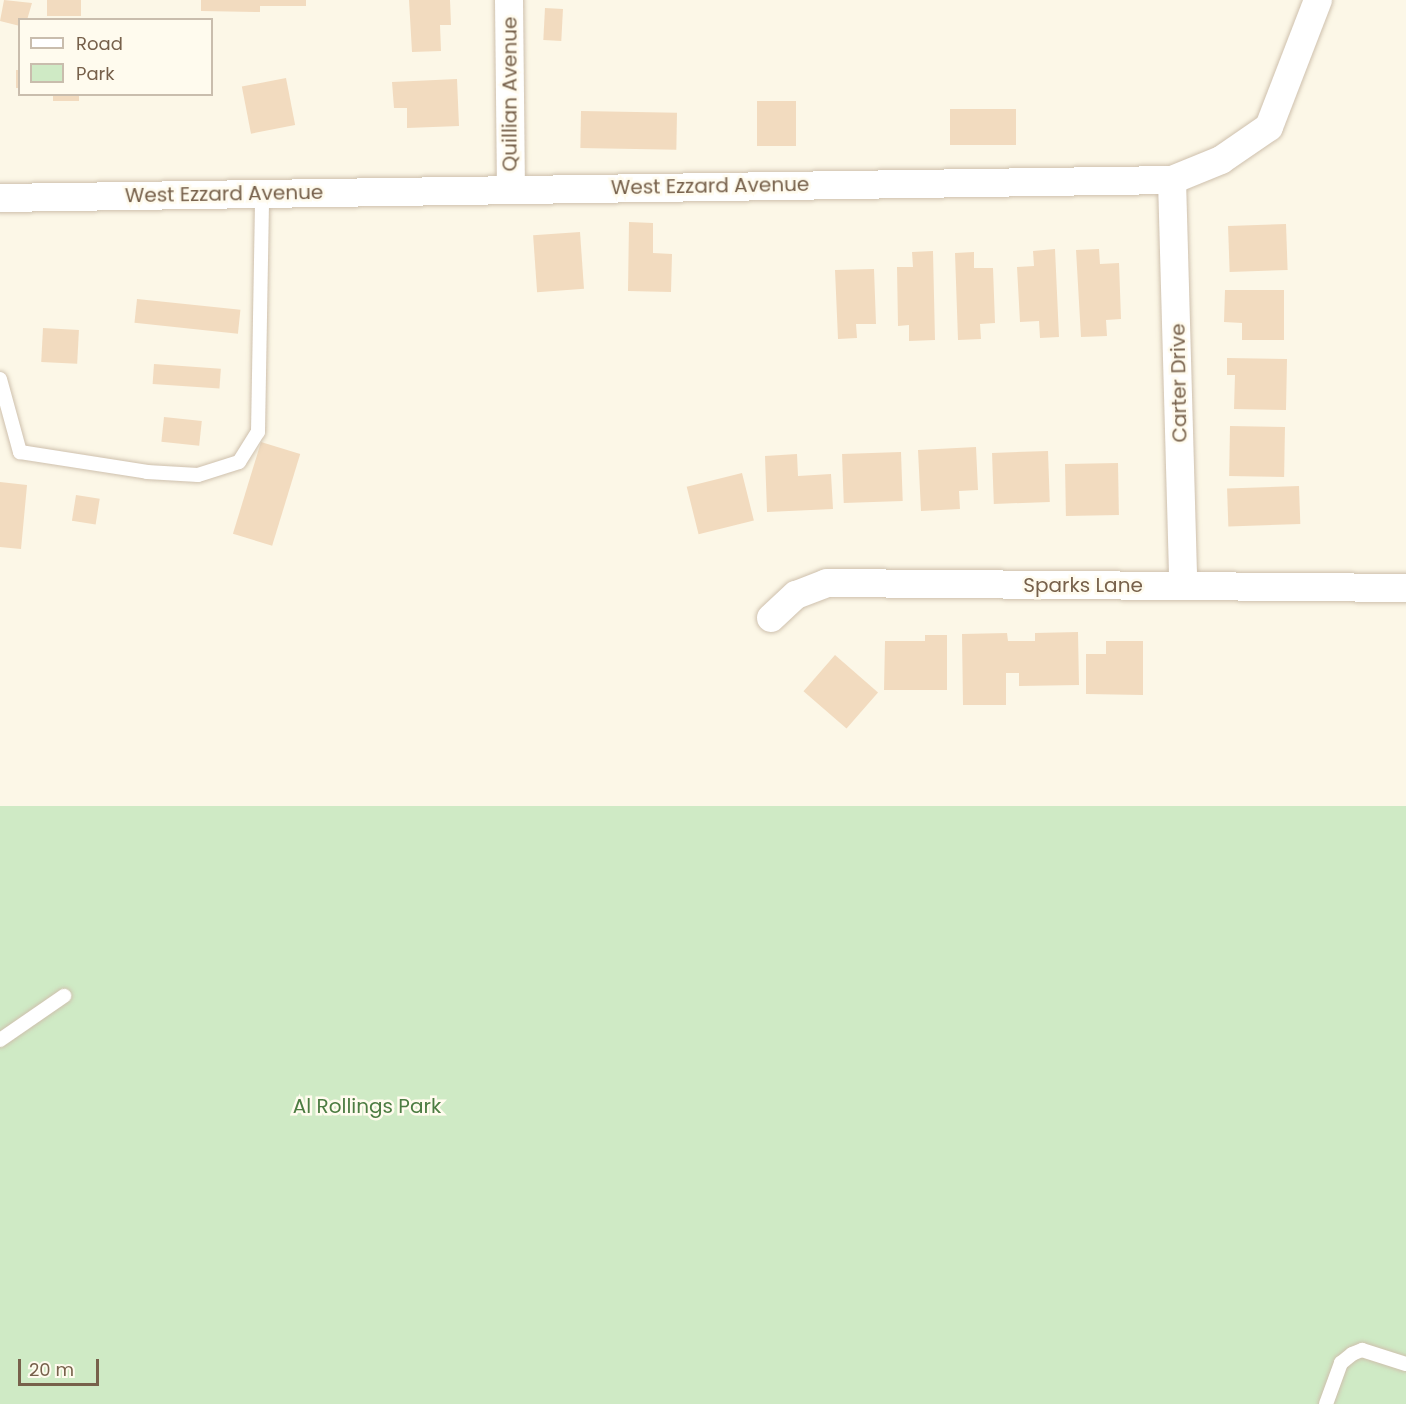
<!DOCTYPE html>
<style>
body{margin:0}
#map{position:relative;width:1406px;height:1404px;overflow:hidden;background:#fcf7e7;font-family:Poppins,sans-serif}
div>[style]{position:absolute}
.green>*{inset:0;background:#cfeac5;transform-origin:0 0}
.building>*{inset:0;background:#f2dbbf;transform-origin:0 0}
.roads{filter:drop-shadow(0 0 2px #cec0ad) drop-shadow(0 0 2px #cec0ad)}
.service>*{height:14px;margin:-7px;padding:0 7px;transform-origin:7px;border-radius:7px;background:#fff}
.minor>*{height:28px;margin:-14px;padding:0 14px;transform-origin:14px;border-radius:14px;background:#fff}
span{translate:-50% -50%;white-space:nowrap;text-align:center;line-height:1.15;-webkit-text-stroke:5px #fffbee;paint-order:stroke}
.street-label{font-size:20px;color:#77614b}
.park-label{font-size:20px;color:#4c7c42}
.legend{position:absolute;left:18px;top:18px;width:195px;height:78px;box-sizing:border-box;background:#fffbee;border:2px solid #c9bdad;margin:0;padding:8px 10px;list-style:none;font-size:18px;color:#77614b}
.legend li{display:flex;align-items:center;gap:12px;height:30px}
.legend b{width:30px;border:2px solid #c9bdad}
.scale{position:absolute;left:18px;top:1359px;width:81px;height:27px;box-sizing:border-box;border:3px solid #77614b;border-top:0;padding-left:8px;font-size:18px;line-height:21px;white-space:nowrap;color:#77614b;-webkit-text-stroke:4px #fffbee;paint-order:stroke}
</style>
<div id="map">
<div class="green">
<div style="left:0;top:806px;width:1406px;height:598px"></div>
</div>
<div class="building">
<div style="clip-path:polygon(4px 0,32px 3px,27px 20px,20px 20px,20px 26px,0 21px)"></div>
<div style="left:47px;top:0;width:34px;height:16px"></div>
<div style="clip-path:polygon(201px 0,306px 0,306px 6px,260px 6px,260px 12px,201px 11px)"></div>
<div style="clip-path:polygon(409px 0,450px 0,451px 25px,440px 25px,441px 51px,412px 52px)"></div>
<div style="left:545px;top:8px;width:18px;height:32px;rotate:3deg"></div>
<div style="left:16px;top:70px;width:4px;height:18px"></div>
<div style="left:286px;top:78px;width:48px;height:45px;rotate:79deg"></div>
<div style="clip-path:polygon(457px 79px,459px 126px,407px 128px,407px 108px,394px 108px,392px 82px)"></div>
<div style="left:53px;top:94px;width:26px;height:7px"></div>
<div style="left:796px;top:101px;width:45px;height:39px;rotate:90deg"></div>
<div style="left:950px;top:109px;width:66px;height:36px"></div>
<div style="left:581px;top:111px;width:96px;height:37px;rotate:1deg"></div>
<div style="clip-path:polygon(629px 222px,653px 223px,653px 253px,672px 254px,671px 292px,628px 291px)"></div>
<div style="left:1286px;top:224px;width:46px;height:58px;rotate:88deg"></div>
<div style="left:580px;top:232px;width:57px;height:47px;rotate:86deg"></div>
<div style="clip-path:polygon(1055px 249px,1059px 337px,1040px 338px,1039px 321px,1020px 322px,1017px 267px,1034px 266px,1033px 251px)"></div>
<div style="clip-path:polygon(1099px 249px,1100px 264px,1119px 263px,1121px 319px,1106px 320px,1107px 336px,1081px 337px,1076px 250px)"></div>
<div style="clip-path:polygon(933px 251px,935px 340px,909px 341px,909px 325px,898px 326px,897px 267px,913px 267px,912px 252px)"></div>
<div style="clip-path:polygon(974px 252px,974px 268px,993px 268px,995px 323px,980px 324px,981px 339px,958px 340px,955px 253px)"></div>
<div style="clip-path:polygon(874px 269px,876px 324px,856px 324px,857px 338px,838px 339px,835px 270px)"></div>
<div style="clip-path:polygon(1225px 290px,1284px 290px,1284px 340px,1242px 340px,1242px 323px,1224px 322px)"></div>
<div style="left:137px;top:299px;width:104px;height:24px;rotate:6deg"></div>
<div style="left:43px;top:328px;width:36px;height:34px;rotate:3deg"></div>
<div style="clip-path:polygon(1227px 358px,1287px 359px,1286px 410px,1234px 409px,1235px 375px,1227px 375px)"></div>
<div style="left:154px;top:364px;width:67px;height:20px;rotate:4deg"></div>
<div style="left:164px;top:417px;width:38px;height:25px;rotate:6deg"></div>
<div style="left:1230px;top:426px;width:55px;height:50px;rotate:1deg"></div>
<div style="left:261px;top:442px;width:41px;height:96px;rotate:17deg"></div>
<div style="clip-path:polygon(976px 447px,978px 490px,959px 491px,960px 509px,921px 511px,918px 450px)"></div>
<div style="left:1048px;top:451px;width:51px;height:56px;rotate:88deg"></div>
<div style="left:901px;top:452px;width:49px;height:59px;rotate:88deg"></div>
<div style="clip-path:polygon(797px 454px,798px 476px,831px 474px,833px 509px,767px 512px,765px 456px)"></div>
<div style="left:1118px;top:463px;width:52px;height:53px;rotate:89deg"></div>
<div style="left:742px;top:473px;width:49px;height:57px;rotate:76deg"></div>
<div style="clip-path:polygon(0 482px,27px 485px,21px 549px,0 547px)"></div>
<div style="left:1299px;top:486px;width:38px;height:72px;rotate:88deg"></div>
<div style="left:76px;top:495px;width:24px;height:26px;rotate:9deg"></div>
<div style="clip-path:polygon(1078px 632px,1079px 685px,1019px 686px,1019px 673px,1006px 673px,1006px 705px,963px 705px,962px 634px,1007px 633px,1008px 641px,1035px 641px,1035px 633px)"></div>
<div style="clip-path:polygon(925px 635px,947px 635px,947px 690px,884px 690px,885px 641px,925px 641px)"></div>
<div style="clip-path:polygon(1106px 641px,1143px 641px,1143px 695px,1086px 694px,1086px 654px,1106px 654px)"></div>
<div style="left:835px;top:655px;width:57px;height:48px;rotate:41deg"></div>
</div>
<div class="roads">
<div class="service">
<div style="left:0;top:379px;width:76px;rotate:74.7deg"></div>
<div style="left:20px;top:452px;width:129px;rotate:8.9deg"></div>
<div style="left:147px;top:472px;width:51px;rotate:3.4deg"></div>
<div style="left:198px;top:475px;width:43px;rotate:-17.6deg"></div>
<div style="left:239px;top:462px;width:36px;rotate:-58deg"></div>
<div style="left:258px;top:432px;width:239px;rotate:-89deg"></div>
<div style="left:0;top:1040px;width:78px;rotate:-34.5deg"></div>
<div style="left:1326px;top:1404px;width:44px;rotate:-69.9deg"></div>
<div style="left:1341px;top:1363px;width:14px;rotate:-39deg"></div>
<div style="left:1352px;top:1354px;width:11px;rotate:-22deg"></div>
<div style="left:1362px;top:1350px;width:46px;rotate:17.7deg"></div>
</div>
<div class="minor">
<div style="left:509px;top:0;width:188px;rotate:89.4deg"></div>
<div style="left:1172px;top:180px;width:405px;rotate:88.4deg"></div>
<div style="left:0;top:198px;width:1172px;rotate:-0.88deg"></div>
<div style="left:1172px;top:180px;width:53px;rotate:-22.2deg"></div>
<div style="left:1221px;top:160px;width:58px;rotate:-34.5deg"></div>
<div style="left:1269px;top:127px;width:136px;rotate:-68.9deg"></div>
<div style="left:771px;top:618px;width:34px;rotate:-43deg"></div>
<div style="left:796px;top:595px;width:33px;rotate:-21deg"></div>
<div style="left:827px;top:583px;width:579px;rotate:0.49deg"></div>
</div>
</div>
<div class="street-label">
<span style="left:510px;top:94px;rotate:-90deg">Quillian Avenue</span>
<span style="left:710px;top:186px;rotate:-1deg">West Ezzard Avenue</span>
<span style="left:224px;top:194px;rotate:-1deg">West Ezzard Avenue</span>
<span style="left:1179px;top:383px;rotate:-91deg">Carter Drive</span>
<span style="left:1083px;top:585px">Sparks Lane</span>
</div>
<div class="park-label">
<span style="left:367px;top:1106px">Al Rollings Park</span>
</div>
<ul class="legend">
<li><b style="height:8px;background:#fff"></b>Road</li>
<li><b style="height:16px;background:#cfeac5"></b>Park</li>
</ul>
<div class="scale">20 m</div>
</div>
